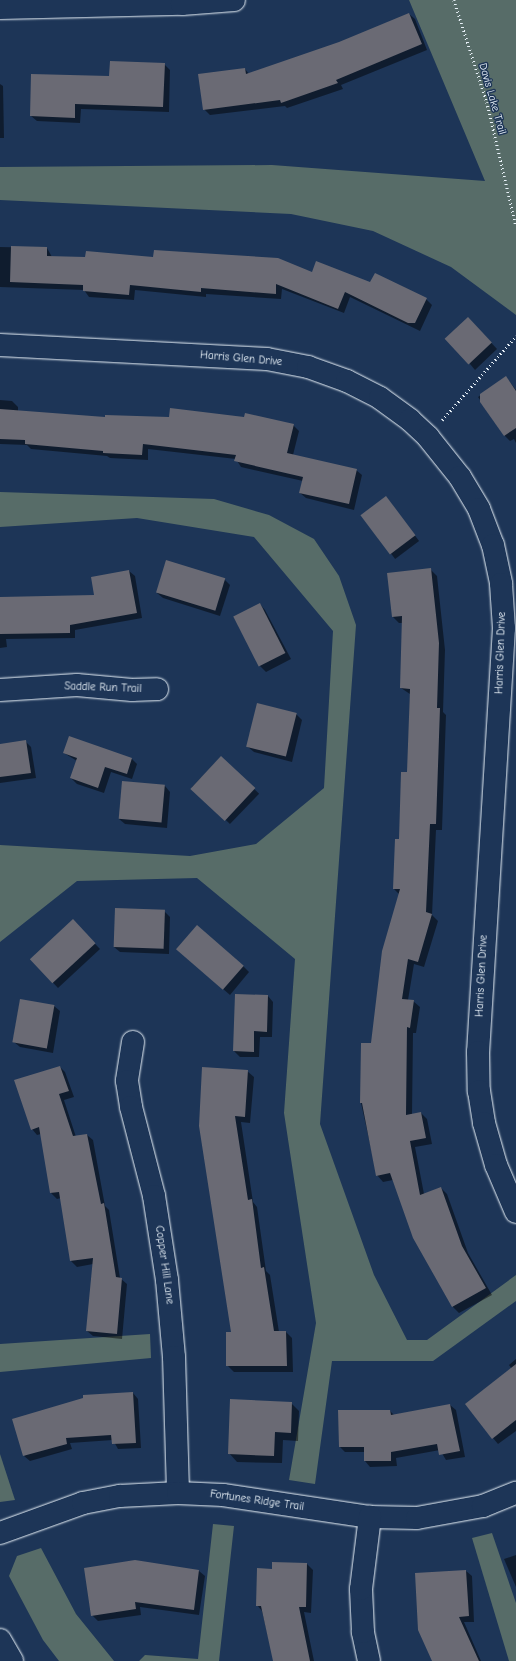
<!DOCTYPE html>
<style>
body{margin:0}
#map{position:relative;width:516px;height:1661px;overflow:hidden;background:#1d3557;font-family:"Comic Neue",sans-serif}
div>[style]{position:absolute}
.green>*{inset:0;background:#576c68}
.shadow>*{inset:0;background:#0007;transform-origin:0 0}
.building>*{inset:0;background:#6a6a74;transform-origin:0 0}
.path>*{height:2.5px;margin-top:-1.25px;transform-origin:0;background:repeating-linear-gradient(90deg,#e8f1f8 0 1px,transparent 0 4px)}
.roads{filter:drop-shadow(0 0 1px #e8f1f8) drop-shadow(0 0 1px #e8f1f8)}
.minor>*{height:22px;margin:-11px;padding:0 11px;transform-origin:11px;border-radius:11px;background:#1d3557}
span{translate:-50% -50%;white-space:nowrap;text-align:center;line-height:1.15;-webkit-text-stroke:3px #1d3557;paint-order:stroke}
.street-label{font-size:11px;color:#e8f1f8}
</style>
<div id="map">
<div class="green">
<div style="clip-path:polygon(409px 0,516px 0,516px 315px,451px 267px,373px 231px,291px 214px,0 200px,0 167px,272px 165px,485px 181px)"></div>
<div style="clip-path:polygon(0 492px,214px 499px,269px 515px,314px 539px,339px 576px,356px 625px,320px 1124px,374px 1275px,407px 1340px,427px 1340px,516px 1275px,516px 1301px,433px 1361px,332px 1361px,315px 1484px,289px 1480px,316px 1323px,284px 1113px,295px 959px,197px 878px,77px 881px,0 942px,0 845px,190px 856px,256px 844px,324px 788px,333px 631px,254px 537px,137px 518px,0 527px)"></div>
<div style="clip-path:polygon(150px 1334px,151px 1358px,0 1372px,0 1344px)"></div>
<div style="clip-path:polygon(0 1454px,15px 1500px,0 1502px)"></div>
<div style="clip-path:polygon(213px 1524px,234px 1526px,219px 1661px,139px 1661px,145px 1655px,198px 1659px)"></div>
<div style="clip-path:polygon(492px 1533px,516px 1603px,516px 1661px,509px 1661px,472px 1538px)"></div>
<div style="clip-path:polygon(41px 1548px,76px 1614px,114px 1661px,59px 1661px,43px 1640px,9px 1576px,17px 1556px)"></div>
</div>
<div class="shadow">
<div style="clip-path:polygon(409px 14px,415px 19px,427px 50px,341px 85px,343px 89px,287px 108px,285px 106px,210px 115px,204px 109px,245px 69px,249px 74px,339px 43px)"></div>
<div style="clip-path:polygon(164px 64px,170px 70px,169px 112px,81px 109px,80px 123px,37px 121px,31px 116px,110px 77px)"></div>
<div style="clip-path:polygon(0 84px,3px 86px,4px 138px,0 138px)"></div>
<div style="clip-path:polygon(0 247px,47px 248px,52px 257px,313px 273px,371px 283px,426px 299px,432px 305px,420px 331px,350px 297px,344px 313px,282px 289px,281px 299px,206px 294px,206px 297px,135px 290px,134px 300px,89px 297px,84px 290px,0 287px)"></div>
<div style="clip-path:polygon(474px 324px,497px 349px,475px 370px,470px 364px)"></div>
<div style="clip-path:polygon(506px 377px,516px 390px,516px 443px,514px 439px,510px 441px,505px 436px,478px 397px)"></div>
<div style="clip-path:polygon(0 400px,12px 401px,18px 407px,18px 411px,106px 419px,293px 425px,299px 431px,293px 455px,356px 470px,362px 475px,354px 510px,306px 498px,300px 493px,303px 481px,241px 467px,236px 459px,148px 449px,148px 460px,110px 458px,107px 456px,31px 449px,27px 445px,0 444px)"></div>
<div style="left:386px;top:497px;width:55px;height:30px;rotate:53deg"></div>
<div style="clip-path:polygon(430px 569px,437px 576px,445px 650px,443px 712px,446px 715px,442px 830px,436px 830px,432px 915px,438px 921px,424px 967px,414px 964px,408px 1000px,413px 1001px,420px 1007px,416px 1033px,413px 1033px,412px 1115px,421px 1113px,427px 1119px,432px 1144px,415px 1147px,424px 1194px,441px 1188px,447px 1194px,468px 1253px,492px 1295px,459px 1313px,453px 1307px,414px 1238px,393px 1180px,383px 1182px,377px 1175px,361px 1103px,400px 895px,394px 889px,408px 773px,410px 694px,401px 688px,403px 623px,399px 623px,393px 617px)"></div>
<div style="clip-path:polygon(129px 571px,135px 576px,142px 618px,75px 630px,75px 638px,6px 639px,7px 647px,0 648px,0 606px,95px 596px)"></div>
<div style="clip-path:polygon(224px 579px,230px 585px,220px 616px,163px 598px,157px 593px)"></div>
<div style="clip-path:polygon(260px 604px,265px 610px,291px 659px,266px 672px,260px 666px)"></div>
<div style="clip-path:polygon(296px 714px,302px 720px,292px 762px,254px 752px,248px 747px)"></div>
<div style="clip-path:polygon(26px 742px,31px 747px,36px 778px,0 783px,0 745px)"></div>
<div style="clip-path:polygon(64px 753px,132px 759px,137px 764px,132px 779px,111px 772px,104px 793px,77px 784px,71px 778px,77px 761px)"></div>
<div style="left:221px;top:757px;width:53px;height:42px;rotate:44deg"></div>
<div style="clip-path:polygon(165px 786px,170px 792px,167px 828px,125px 824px,119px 819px)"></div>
<div style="clip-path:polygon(164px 911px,170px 917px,169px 954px,120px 952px,114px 947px)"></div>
<div style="clip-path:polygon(78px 926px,100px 949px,58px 988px,31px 959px)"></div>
<div style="clip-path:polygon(183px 954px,243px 966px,249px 972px,230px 995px)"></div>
<div style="clip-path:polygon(268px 996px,273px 1002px,272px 1037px,260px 1037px,259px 1057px,240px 1057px,234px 1051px)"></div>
<div style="clip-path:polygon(21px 1000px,54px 1006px,60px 1011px,53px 1053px,20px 1047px,14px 1042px)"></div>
<div style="clip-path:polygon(60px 1067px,65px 1072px,74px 1097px,64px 1100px,76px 1137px,87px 1135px,93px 1140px,105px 1206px,109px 1210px,120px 1278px,127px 1284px,122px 1339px,93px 1336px,87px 1331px,93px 1264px,77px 1267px,71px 1261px,61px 1198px,57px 1199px,51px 1193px,41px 1134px,37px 1135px,32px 1129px)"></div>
<div style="clip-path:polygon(247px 1071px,254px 1077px,250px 1123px,241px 1122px,253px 1202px,257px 1207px,266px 1271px,270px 1275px,279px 1332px,286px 1332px,292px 1338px,293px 1372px,234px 1372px,227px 1365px,232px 1333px,200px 1126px)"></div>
<div style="clip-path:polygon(516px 1359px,516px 1431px,498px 1444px,493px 1438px,512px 1369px,509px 1365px)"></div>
<div style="clip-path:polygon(133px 1393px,138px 1399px,141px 1448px,118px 1449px,113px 1440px,70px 1443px,72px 1449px,30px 1461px,24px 1456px)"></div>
<div style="clip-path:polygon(291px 1403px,299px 1411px,298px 1441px,283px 1440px,282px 1463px,237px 1462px,229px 1453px)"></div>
<div style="clip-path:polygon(450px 1405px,456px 1410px,465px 1457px,446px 1460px,440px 1450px,396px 1458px,397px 1466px,370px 1467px,365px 1461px,365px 1452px,345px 1452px,340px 1447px,390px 1411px,394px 1415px)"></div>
<div style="clip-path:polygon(516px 1555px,516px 1587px,504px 1559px)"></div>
<div style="clip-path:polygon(135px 1561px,199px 1571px,205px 1576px,199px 1615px,140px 1607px,141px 1615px,98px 1621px,92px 1615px)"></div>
<div style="clip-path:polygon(307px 1564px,313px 1570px,311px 1613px,304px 1612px,314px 1661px,274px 1661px,262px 1611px,257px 1605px,273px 1570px)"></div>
<div style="clip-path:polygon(466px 1571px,472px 1576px,474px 1622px,464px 1622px,481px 1661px,434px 1661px)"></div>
</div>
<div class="building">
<div style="clip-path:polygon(409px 13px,422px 44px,336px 80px,338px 83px,281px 103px,280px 100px,203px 110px,198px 74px,245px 68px,246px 74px,339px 42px)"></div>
<div style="clip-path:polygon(110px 61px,165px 63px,163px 107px,75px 104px,75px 118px,30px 116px,31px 74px,109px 76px)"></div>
<div style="clip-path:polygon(11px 246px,47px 247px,47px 256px,85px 257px,86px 251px,153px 257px,154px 250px,278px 258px,312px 272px,316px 261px,370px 282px,375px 273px,427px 298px,415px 323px,408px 323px,345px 292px,338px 309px,276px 284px,276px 294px,201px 288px,201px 292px,130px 285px,129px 295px,83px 291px,83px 285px,10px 282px)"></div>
<div style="left:468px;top:317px;width:35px;height:32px;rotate:47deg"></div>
<div style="clip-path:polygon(506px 376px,516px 391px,516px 428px,504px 436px,480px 402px,480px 394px)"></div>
<div style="clip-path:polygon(170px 408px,244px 417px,245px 413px,294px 424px,287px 453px,357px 469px,349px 504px,299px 493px,303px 477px,234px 461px,236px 455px,143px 444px,142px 455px,103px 453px,103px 451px,25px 444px,25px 440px,0 439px,0 409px,105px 417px,105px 415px,169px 417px)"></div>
<div style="left:386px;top:496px;width:49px;height:32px;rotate:53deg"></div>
<div style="left:166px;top:560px;width:62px;height:34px;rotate:17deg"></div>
<div style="clip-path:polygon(431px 568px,439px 643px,437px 708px,440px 708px,436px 824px,430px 824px,426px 912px,432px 914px,418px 962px,408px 959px,402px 999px,414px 1000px,410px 1028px,407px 1027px,406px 1115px,421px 1112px,426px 1138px,410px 1141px,420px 1195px,441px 1187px,462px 1246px,486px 1288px,452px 1307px,413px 1238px,390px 1173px,376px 1176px,362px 1103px,360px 1103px,361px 1043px,371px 1043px,382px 951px,400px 889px,393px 889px,395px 839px,399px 839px,401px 772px,407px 772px,410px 689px,400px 688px,402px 616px,392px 617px,387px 573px)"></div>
<div style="clip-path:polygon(129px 570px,137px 613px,70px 625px,70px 633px,0 634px,0 597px,94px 595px,91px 577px)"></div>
<div style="left:260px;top:603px;width:56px;height:30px;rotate:63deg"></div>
<div style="left:257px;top:703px;width:41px;height:45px;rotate:14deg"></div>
<div style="clip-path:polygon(69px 736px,132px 758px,127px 774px,105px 767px,98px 788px,70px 778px,77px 758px,63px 753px)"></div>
<div style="clip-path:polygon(26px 740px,31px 773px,0 777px,0 744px)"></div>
<div style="left:221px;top:756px;width:47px;height:45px;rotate:43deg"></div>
<div style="left:122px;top:781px;width:43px;height:38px;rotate:5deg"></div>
<div style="left:115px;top:908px;width:50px;height:39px;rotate:2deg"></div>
<div style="left:73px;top:919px;width:33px;height:59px;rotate:47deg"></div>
<div style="left:197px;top:925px;width:62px;height:32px;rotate:41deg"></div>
<div style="clip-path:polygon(235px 994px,268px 995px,267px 1032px,254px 1031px,254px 1052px,233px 1051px)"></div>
<div style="left:20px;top:999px;width:35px;height:44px;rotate:10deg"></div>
<div style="clip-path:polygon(60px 1066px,69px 1091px,59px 1094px,73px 1136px,87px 1134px,101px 1204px,104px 1203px,116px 1277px,122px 1278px,117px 1334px,86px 1331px,93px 1258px,70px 1261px,59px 1192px,50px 1193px,39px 1127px,31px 1130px,14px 1080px)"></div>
<div style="clip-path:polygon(202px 1067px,248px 1070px,245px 1117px,235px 1116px,248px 1200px,252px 1199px,261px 1268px,264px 1267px,274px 1331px,286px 1331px,287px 1366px,226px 1366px,226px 1332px,231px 1332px,199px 1126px)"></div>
<div style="clip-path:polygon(516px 1364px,516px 1420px,492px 1439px,465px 1404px)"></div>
<div style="clip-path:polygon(133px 1392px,136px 1443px,112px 1444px,111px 1435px,66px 1438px,67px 1444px,23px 1456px,12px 1419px,83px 1398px,83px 1395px)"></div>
<div style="clip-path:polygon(230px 1399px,292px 1402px,291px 1433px,275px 1432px,274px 1456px,228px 1454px)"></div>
<div style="clip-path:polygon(450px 1404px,460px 1451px,439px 1455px,437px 1444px,391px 1452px,391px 1461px,364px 1461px,364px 1447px,339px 1447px,338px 1410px,390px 1410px,391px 1415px)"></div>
<div style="clip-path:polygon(135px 1560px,199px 1570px,194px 1610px,135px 1602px,136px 1609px,91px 1616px,84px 1568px)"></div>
<div style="clip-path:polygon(272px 1562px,307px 1563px,306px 1607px,299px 1607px,310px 1661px,273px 1661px,261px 1606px,256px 1606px,257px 1568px,272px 1569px)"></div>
<div style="clip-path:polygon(466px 1570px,469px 1616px,459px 1617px,479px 1661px,432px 1661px,418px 1630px,415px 1573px)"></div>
</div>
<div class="path">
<div style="left:454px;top:0;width:107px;rotate:72.1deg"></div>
<div style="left:487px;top:102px;width:127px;rotate:76.8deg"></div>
<div style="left:442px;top:420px;width:112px;rotate:-48.6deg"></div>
</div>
<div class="roads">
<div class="minor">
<div style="left:0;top:8px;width:182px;rotate:-1.3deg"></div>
<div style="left:182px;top:4px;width:52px;rotate:-4.4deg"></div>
<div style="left:0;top:345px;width:267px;rotate:3deg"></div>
<div style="left:267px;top:359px;width:42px;rotate:11deg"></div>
<div style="left:308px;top:367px;width:41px;rotate:19.7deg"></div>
<div style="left:347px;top:381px;width:37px;rotate:27deg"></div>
<div style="left:380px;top:398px;width:37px;rotate:36deg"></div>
<div style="left:410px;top:420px;width:25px;rotate:43deg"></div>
<div style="left:428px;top:437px;width:51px;rotate:51.3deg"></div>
<div style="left:460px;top:477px;width:37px;rotate:59deg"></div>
<div style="left:479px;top:509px;width:39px;rotate:69deg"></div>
<div style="left:493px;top:545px;width:40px;rotate:78deg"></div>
<div style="left:501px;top:584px;width:44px;rotate:86.1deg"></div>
<div style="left:504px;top:628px;width:425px;rotate:93.5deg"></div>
<div style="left:478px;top:1052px;width:39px;rotate:89deg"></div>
<div style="left:479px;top:1091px;width:32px;rotate:81deg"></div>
<div style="left:484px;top:1123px;width:44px;rotate:74.1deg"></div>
<div style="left:496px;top:1165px;width:51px;rotate:66.9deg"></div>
<div style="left:0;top:690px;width:77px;rotate:-3.7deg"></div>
<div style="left:77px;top:685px;width:55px;rotate:5.2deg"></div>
<div style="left:132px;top:690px;width:25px;rotate:-2deg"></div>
<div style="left:133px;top:1042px;width:39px;rotate:99deg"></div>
<div style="left:127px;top:1081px;width:26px;rotate:81deg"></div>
<div style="left:131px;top:1107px;width:92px;rotate:75.5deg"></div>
<div style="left:154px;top:1196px;width:85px;rotate:81.2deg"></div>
<div style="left:167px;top:1280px;width:77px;rotate:84.8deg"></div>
<div style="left:174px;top:1357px;width:136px;rotate:88.3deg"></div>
<div style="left:0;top:1533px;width:88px;rotate:-19.9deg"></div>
<div style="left:83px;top:1503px;width:38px;rotate:-11deg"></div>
<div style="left:120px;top:1496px;width:58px;rotate:-3deg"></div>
<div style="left:178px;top:1493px;width:45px;rotate:2.5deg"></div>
<div style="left:223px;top:1495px;width:149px;rotate:8.5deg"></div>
<div style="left:370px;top:1517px;width:47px;rotate:1.2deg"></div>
<div style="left:417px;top:1518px;width:67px;rotate:-10.3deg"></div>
<div style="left:483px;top:1506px;width:35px;rotate:-22deg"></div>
<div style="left:0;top:1640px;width:24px;rotate:60deg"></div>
<div style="left:369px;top:1661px;width:30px;rotate:-102deg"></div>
<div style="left:363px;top:1632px;width:43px;rotate:-92.7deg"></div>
<div style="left:361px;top:1589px;width:73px;rotate:-82.9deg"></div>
</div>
</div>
<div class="street-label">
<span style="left:492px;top:99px;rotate:74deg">Davis Lake Trail</span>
<span style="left:241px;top:359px;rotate:5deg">Harris Glen Drive</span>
<span style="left:501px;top:653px;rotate:-88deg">Harris Glen Drive</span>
<span style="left:103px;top:688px;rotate:2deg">Saddle Run Trail</span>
<span style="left:482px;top:976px;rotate:-87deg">Harris Glen Drive</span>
<span style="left:164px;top:1265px;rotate:82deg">Copper Hill Lane</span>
<span style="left:257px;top:1501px;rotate:8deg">Fortunes Ridge Trail</span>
</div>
</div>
